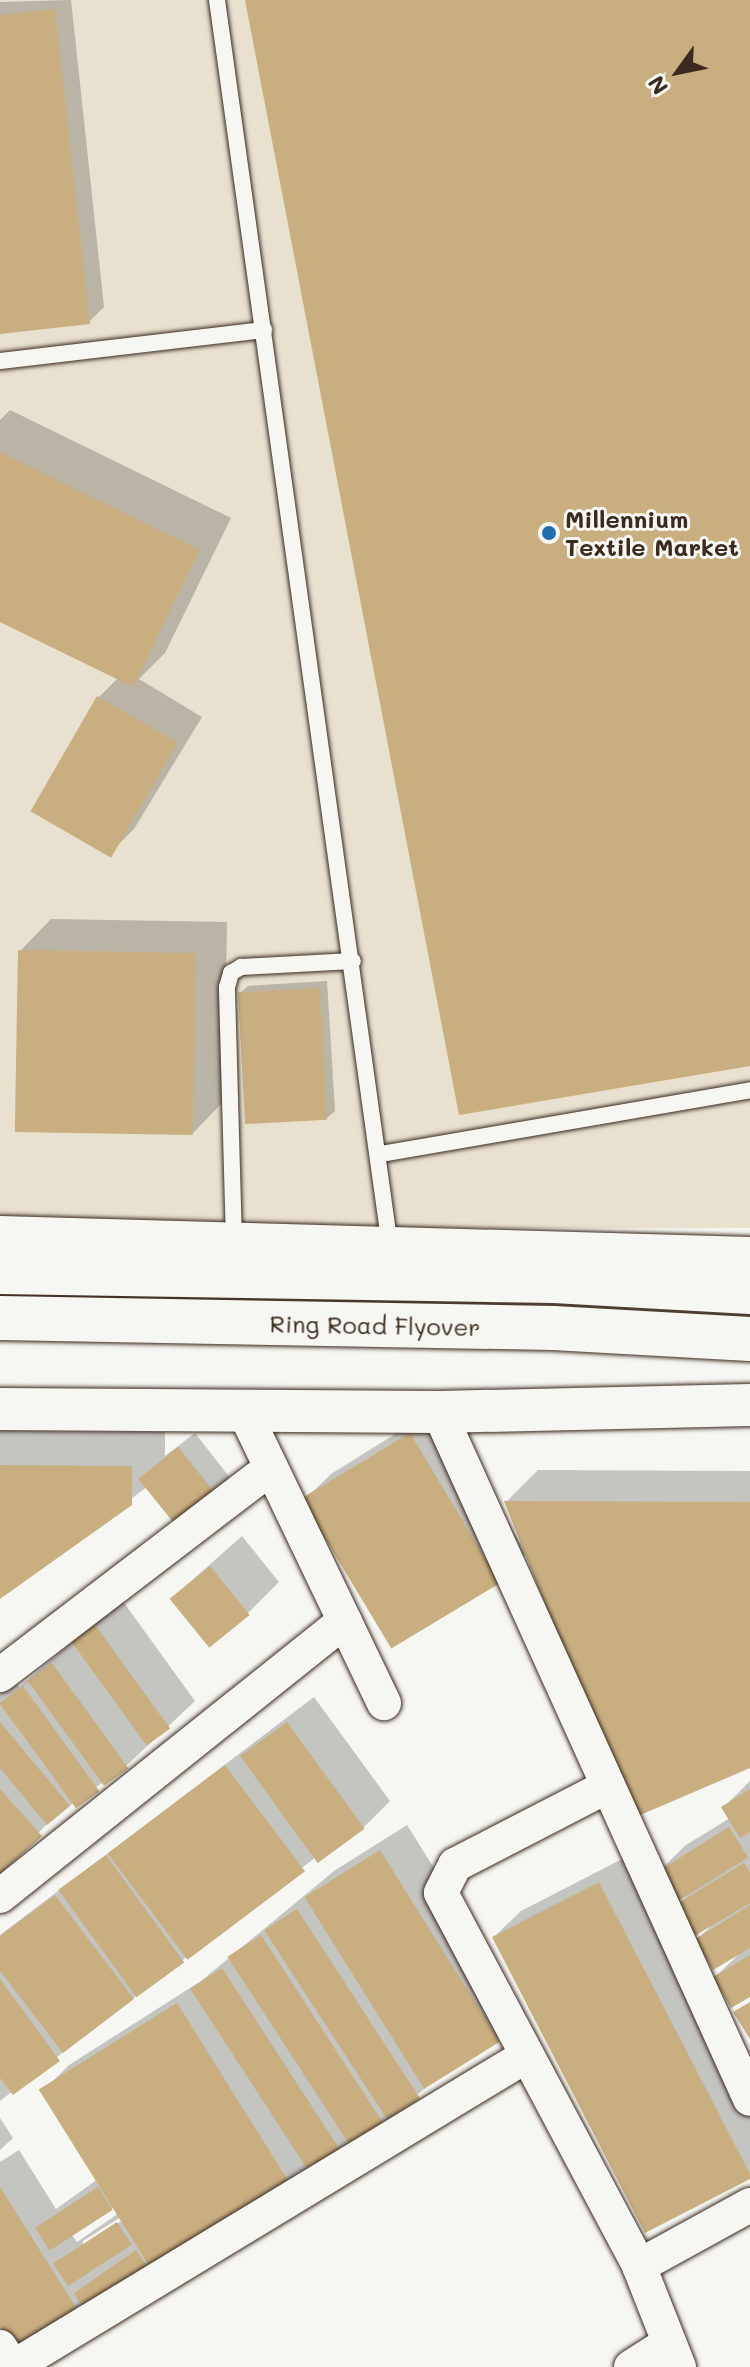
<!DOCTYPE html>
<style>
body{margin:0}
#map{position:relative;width:750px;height:2367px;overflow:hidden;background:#f6f6f2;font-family:Mali,sans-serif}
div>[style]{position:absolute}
.built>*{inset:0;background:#e8e1d0;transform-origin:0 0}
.shadow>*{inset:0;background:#0003}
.building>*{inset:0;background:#c9af80;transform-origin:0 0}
.roads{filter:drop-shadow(0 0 2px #3b2a1e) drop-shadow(0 0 2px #3b2a1e)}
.service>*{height:16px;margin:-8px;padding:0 8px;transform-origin:8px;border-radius:8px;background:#f6f6f2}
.minor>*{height:34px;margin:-17px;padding:0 17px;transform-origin:17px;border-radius:17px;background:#f6f6f2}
.tertiary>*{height:42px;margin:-21px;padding:0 21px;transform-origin:21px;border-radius:21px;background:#f6f6f2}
.trunk>*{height:44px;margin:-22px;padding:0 22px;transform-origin:22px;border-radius:22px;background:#f6f6f2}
.dots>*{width:22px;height:22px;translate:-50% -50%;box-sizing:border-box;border:4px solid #f6f6f2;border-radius:50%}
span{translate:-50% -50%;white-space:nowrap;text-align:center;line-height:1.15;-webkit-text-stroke:6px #f6f6f2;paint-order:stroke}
.poi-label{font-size:24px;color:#3b2a1e;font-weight:700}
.left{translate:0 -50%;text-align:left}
.street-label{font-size:24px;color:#3b2a1e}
.north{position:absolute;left:638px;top:32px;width:80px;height:80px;-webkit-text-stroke:6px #f6f6f2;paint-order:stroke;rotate:237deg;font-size:22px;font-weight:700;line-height:32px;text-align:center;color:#3b2a1e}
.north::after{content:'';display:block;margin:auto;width:28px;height:36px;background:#3b2a1e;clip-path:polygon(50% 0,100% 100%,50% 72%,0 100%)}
</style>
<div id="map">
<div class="built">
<div style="left:0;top:0;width:750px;height:1228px"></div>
</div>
<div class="shadow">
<div style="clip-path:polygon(71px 0,104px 307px,89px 322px,0 332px,0 2px)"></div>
<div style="clip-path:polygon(10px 410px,231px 518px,165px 653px,139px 679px,202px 717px,134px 829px,108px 855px,32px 810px,99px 697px,118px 678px,0 620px,0 420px)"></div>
<div style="clip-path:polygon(51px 919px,227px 922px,224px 1101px,193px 1133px,20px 951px)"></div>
<div style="clip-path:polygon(327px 981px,335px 1111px,327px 1118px,240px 993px,248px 986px)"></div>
<div style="clip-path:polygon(437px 1408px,522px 1546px,506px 1502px,538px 1470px,750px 1471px,750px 1766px,527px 1553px,500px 1580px,304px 1500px,331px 1474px)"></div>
<div style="clip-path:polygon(0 1431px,165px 1432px,165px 1456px,195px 1433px,231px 1479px,216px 1494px,147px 1487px,0 1596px)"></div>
<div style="clip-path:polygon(242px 1536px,279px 1582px,247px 1614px,172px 1598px)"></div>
<div style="clip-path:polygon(122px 1600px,195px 1701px,126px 1766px,54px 1817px,0 1872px,0 1694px,15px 1682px,19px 1687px)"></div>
<div style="clip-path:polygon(314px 1697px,390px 1801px,364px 1827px,318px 1861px,316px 1857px,0 2101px,0 1935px)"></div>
<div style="clip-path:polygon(750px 1781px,750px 1995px,715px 1977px,738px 1955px,696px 1940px,711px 1926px,674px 1908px,688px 1894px,659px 1871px,686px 1845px,730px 1818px,724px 1807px)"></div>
<div style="clip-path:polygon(evenodd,407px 1825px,525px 2013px,499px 2040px,435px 2080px,382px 2124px,88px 2312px,0 2323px,0 2162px,19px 2150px,56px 2209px,98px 2179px,42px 2092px,69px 2065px,201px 1981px,334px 1871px,407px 1825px,115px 2206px,119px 2213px,77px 2242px,72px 2235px,115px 2206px,407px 1825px,124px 2215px,126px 2218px,83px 2246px,83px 2241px,124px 2215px)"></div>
<div style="clip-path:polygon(626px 1857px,750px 2097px,750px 2177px,494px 1937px,521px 1911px)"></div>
<div style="clip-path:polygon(0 2118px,13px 2138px,0 2150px)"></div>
</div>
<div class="building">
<div style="clip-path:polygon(245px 0,750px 0,750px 1066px,459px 1115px)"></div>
<div style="clip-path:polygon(55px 9px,90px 324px,0 334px,0 15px)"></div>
<div style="clip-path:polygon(0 452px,200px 550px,133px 687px,0 622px)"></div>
<div style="left:97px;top:696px;width:93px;height:133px;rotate:30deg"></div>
<div style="left:18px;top:950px;width:178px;height:182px;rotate:1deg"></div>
<div style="left:320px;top:988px;width:132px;height:82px;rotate:87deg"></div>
<div style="left:410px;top:1433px;width:175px;height:127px;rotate:59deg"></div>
<div style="left:178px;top:1447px;width:63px;height:51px;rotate:51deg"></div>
<div style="clip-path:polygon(0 1465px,132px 1466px,132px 1505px,0 1599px)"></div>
<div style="clip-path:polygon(504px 1501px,750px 1502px,750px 1768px,631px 1819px)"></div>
<div style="left:210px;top:1566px;width:63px;height:52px;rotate:51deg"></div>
<div style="left:95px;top:1625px;width:128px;height:29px;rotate:54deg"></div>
<div style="left:52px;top:1663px;width:130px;height:30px;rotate:54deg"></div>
<div style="left:23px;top:1686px;width:130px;height:29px;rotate:54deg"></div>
<div style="clip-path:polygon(0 1722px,70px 1806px,47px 1825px,0 1768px)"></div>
<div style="left:287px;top:1722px;width:132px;height:58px;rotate:54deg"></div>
<div style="left:225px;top:1765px;width:133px;height:147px;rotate:53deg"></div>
<div style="clip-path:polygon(0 1789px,42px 1836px,0 1874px)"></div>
<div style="clip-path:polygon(750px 1789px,750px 1832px,740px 1838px,721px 1807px)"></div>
<div style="left:729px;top:1827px;width:36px;height:84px;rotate:58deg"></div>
<div style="left:380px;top:1850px;width:226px;height:89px;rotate:58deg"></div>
<div style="left:106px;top:1855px;width:133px;height:59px;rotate:54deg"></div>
<div style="clip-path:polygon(744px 1863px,750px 1872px,750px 1903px,691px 1938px,672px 1907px)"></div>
<div style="clip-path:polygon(599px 1882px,750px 2174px,750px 2179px,645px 2233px,492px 1937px)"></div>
<div style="clip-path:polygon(55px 1895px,134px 1999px,63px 2053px,0 1971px,0 1936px)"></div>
<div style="clip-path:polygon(750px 1905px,750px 1948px,713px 1970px,694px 1940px)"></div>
<div style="left:297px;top:1909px;width:226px;height:39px;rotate:57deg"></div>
<div style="left:261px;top:1935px;width:226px;height:40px;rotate:57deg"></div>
<div style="clip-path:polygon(750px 1955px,750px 1997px,731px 2008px,713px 1977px)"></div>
<div style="left:222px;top:1968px;width:226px;height:38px;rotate:57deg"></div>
<div style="clip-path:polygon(0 1979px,60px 2061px,13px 2095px,0 2078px)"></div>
<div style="clip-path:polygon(750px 2002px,750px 2039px,733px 2012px)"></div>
<div style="left:177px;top:2003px;width:222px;height:163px;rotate:58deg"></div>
<div style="clip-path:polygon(0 2187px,82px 2317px,19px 2356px,0 2326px)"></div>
<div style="left:98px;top:2187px;width:27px;height:75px;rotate:57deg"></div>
<div style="left:117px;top:2222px;width:27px;height:76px;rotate:57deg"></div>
<div style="left:136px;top:2250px;width:28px;height:76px;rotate:55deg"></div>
</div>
<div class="roads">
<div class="service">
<div style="left:217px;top:0;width:1259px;rotate:82.1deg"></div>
<div style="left:0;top:361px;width:266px;rotate:-6.7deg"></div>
<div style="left:381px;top:1154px;width:375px;rotate:-9.8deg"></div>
<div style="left:234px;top:1242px;width:255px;rotate:-91.6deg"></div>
<div style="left:227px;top:987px;width:15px;rotate:-74deg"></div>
<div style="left:231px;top:973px;width:12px;rotate:-31deg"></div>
<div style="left:241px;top:967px;width:112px;rotate:-3.1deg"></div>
</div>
<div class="minor">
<div style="left:244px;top:1411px;width:324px;rotate:64.4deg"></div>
<div style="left:439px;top:1412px;width:754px;rotate:65.64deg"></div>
<div style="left:0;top:1675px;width:341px;rotate:-37.4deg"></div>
<div style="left:608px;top:1786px;width:172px;rotate:152.7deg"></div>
<div style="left:455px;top:1865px;width:31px;rotate:117deg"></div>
<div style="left:441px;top:1893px;width:422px;rotate:62deg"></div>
<div style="left:639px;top:2266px;width:109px;rotate:68.4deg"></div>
<div style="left:0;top:1896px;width:441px;rotate:-38.6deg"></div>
<div style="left:639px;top:2266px;width:127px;rotate:-28.8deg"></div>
<div style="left:0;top:2347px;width:24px;rotate:57deg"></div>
<div style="left:13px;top:2367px;width:600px;rotate:-31.23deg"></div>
<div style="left:631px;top:2367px;width:45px;rotate:-32.3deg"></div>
</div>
<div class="tertiary">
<div style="left:0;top:1237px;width:750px;rotate:1.6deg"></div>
<div style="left:0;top:1409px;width:439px;rotate:0.4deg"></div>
<div style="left:439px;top:1412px;width:311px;rotate:-1.3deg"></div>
</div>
<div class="trunk">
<div style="left:0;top:1272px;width:554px;rotate:0.93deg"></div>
<div style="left:554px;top:1281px;width:196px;rotate:3.2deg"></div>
<div style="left:0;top:1318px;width:553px;rotate:1.04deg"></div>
<div style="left:553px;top:1328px;width:197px;rotate:3.2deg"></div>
</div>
</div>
<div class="dots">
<div style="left:549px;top:533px;background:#1f6fb2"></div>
</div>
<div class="poi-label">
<span class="left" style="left:565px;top:533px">Millennium<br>Textile Market</span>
</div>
<div class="street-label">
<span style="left:375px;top:1325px;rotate:1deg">Ring Road Flyover</span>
</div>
<div class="north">N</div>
</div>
